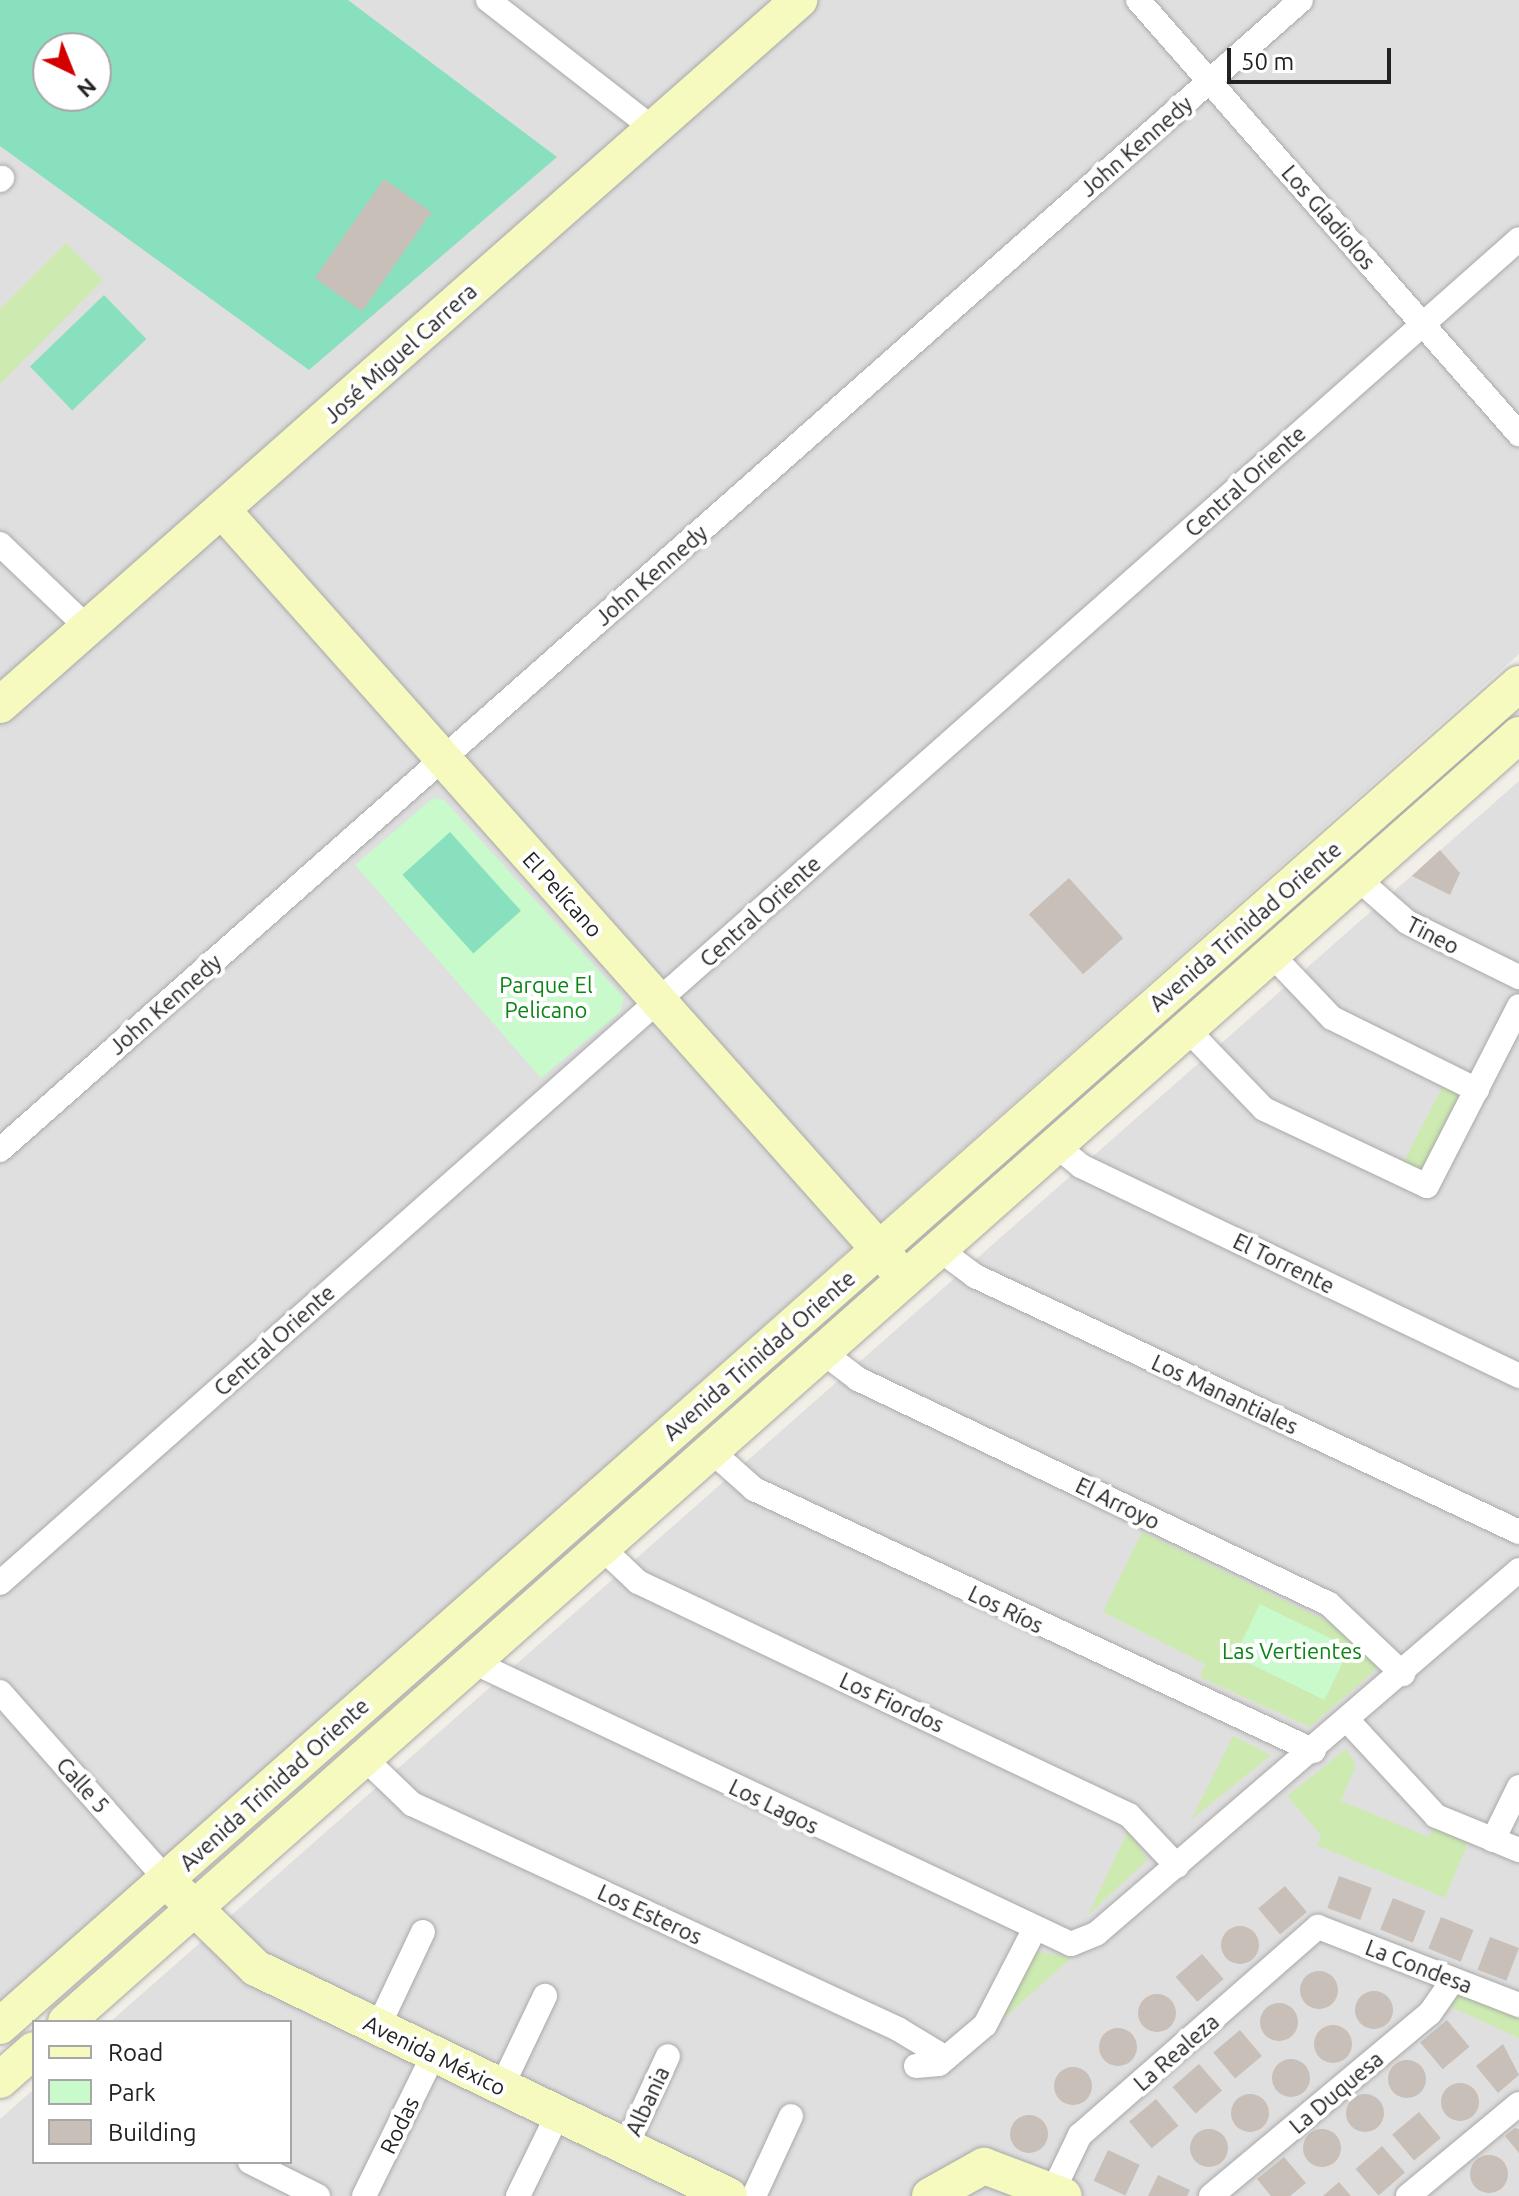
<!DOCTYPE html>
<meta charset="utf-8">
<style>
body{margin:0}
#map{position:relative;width:1519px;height:2196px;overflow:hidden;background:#f2efe9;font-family:Ubuntu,sans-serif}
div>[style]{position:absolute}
.residential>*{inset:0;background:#e0dfdf}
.grass>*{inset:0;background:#cdebb0}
.park>*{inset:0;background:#c8facc;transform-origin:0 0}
.pitch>*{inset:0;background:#88e0be;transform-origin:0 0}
.building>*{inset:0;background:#c7bfb8;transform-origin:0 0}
.round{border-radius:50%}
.roads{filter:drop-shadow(0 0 2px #a9a9a9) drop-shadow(0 0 2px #a9a9a9)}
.street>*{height:24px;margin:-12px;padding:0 12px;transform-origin:12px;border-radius:12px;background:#fff}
.secondary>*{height:36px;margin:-18px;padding:0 18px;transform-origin:18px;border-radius:18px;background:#f7fabf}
span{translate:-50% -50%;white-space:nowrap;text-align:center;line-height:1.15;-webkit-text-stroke:8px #fff;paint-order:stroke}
.street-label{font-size:22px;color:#222}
.park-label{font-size:22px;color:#0c8416}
.legend{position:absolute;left:32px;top:2020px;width:260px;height:144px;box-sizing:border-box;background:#fff;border:2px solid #a7a7a7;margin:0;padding:10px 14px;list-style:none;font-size:24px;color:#222}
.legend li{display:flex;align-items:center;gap:16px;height:40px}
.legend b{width:40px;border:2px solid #a7a7a7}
.north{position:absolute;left:32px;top:32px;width:80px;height:80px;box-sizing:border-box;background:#fff;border:2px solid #a7a7a7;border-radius:50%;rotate:137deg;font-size:22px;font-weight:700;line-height:32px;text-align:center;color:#222}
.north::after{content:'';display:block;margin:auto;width:28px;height:36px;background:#d40000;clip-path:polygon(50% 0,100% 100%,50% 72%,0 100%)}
.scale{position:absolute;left:1227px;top:48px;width:164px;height:36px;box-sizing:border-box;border:4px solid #222;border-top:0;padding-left:10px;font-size:24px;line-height:28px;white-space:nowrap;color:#222;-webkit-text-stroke:6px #fff;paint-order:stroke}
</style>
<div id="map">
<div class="residential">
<div style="clip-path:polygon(evenodd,0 0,1519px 0,1519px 654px,0 2005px,0 0,48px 48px,96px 48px,96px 96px,48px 96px,48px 48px)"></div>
<div style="clip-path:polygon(1519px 781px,1519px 2196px,0 2196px,0 2119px,34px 2089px,34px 2162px,290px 2162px,290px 2022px,110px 2022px)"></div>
</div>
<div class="grass">
<div style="clip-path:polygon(66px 243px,103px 280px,0 384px,0 309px)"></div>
<div style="clip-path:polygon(1445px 1082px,1464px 1093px,1430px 1174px,1400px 1169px)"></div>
<div style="clip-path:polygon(1142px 1532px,1337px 1626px,1382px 1664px,1310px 1727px,1200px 1677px,1205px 1664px,1103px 1612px)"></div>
<div style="clip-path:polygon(1233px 1736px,1271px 1755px,1191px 1820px)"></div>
<div style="clip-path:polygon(1346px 1749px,1356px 1765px,1341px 1801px,1429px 1837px,1435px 1823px,1470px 1838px,1445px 1898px,1317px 1845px,1321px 1835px,1287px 1796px)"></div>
<div style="clip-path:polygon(1129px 1829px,1147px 1860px,1088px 1915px)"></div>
<div style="clip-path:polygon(1036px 1952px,1072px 1957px,1001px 2021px)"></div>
<div style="clip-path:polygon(1459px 1988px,1519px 2011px,1519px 2038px,1449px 2006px)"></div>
</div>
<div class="park">
<div style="clip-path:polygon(433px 798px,444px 800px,624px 998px,620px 1012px,541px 1078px,355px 865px)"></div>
<div style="left:1260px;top:1604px;width:100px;height:58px;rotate:26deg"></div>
</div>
<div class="pitch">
<div style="clip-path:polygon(evenodd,0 0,348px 0,557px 157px,309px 370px,0 146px,0 0,48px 48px,96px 48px,96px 96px,48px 96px,48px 48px)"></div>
<div style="left:104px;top:295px;width:61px;height:103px;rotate:46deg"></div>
<div style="left:450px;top:832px;width:106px;height:64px;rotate:48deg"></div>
</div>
<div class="building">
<div style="left:384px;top:179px;width:58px;height:121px;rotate:35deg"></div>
<div style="clip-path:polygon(1440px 850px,1460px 873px,1450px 895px,1412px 876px)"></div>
<div style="left:1069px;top:878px;width:81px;height:54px;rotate:48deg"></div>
<div style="left:1339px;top:1876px;width:35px;height:34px;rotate:20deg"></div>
<div style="left:1285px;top:1886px;width:34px;height:35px;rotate:50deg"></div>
<div style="left:1393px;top:1898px;width:35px;height:34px;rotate:22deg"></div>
<div style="left:1441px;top:1917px;width:35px;height:34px;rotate:22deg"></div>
<div class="round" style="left:1221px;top:1926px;width:38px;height:38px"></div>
<div style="left:1490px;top:1937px;width:31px;height:35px;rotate:21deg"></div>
<div style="left:1202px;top:1954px;width:33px;height:35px;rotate:49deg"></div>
<div class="round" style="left:1300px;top:1971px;width:38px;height:38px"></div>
<div class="round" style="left:1355px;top:1991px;width:38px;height:38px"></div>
<div class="round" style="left:1138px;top:1994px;width:38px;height:38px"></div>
<div class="round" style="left:1260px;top:2003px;width:38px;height:38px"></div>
<div style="left:1447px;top:2020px;width:35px;height:35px;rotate:50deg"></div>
<div class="round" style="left:1314px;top:2025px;width:38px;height:38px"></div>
<div class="round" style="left:1099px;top:2028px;width:38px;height:38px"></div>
<div style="left:1240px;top:2030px;width:34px;height:35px;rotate:50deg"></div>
<div style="clip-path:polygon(1503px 2044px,1519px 2075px,1498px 2093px,1476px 2066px)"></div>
<div class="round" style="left:1272px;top:2059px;width:38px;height:38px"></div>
<div class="round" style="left:1388px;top:2060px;width:38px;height:38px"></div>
<div style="left:1199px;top:2064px;width:35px;height:35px;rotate:49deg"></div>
<div class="round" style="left:1054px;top:2067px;width:38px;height:38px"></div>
<div class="round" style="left:1441px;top:2083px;width:38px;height:38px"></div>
<div class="round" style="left:1231px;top:2094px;width:38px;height:38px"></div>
<div class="round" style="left:1346px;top:2094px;width:38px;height:38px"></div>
<div style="left:1156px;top:2099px;width:35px;height:35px;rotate:50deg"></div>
<div style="left:1419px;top:2112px;width:34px;height:35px;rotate:50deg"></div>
<div class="round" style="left:1010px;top:2115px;width:38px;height:38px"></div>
<div style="clip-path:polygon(1515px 2128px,1519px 2129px,1519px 2153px,1505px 2136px)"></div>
<div class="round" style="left:1303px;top:2129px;width:38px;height:38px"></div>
<div class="round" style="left:1190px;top:2129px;width:38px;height:38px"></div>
<div style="left:1382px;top:2146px;width:35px;height:35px;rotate:49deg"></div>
<div style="left:1108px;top:2150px;width:35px;height:34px;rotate:25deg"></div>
<div class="round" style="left:1470px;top:2155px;width:38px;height:38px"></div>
<div style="clip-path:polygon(1284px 2157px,1306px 2183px,1290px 2196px,1271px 2196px,1257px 2179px)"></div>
<div style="clip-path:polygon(1158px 2175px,1190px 2190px,1187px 2196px,1148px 2196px)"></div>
<div style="clip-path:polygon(1339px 2182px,1351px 2196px,1323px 2196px)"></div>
</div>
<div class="roads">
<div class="street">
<div style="left:488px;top:0;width:210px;rotate:37.9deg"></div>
<div style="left:1138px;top:0;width:578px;rotate:48.72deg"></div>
<div style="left:0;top:180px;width:3px;rotate:-45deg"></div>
<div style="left:0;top:544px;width:122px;rotate:43.7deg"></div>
<div style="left:1357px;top:878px;width:67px;rotate:41.3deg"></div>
<div style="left:1407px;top:922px;width:125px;rotate:26.2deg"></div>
<div style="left:1271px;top:954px;width:88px;rotate:46.4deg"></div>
<div style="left:1332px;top:1018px;width:162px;rotate:26.4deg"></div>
<div style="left:1186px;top:1028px;width:112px;rotate:46.1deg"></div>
<div style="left:1264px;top:1109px;width:180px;rotate:25.3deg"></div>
<div style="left:1427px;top:1186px;width:202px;rotate:-62.9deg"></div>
<div style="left:1054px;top:1144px;width:35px;rotate:39deg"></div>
<div style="left:1081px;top:1166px;width:486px;rotate:25.6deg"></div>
<div style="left:0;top:1150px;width:1736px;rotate:-41.47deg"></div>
<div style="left:936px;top:1247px;width:49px;rotate:36.6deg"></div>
<div style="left:975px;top:1276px;width:601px;rotate:25.2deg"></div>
<div style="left:820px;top:1350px;width:48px;rotate:37.3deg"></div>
<div style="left:858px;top:1379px;width:522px;rotate:25.53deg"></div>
<div style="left:1329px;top:1604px;width:102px;rotate:43.4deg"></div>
<div style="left:709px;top:1449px;width:60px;rotate:41.6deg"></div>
<div style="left:754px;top:1489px;width:618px;rotate:25.07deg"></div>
<div style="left:600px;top:1546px;width:52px;rotate:43.5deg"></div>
<div style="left:638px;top:1582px;width:543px;rotate:25.39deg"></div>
<div style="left:1129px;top:1815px;width:70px;rotate:46.7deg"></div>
<div style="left:0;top:1583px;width:2028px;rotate:-41.5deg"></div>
<div style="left:471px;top:1661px;width:663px;rotate:25.25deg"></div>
<div style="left:1071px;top:1944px;width:27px;rotate:-22deg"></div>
<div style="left:1096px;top:1934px;width:558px;rotate:-40.71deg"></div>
<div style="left:0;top:1692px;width:250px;rotate:48.4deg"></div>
<div style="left:1349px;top:1722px;width:128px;rotate:47.2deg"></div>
<div style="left:1436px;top:1816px;width:90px;rotate:22.3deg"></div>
<div style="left:363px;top:1757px;width:68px;rotate:43.8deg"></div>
<div style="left:412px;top:1804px;width:536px;rotate:24.84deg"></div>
<div style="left:898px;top:2029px;width:56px;rotate:31.1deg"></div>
<div style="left:1493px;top:1840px;width:59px;rotate:-63.9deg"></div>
<div style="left:378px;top:2027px;width:105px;rotate:-64.7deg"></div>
<div style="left:916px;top:2066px;width:23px;rotate:-5deg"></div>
<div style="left:939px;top:2064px;width:60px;rotate:-40.3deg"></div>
<div style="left:985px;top:2025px;width:107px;rotate:-62.7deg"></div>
<div style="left:502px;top:2086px;width:100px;rotate:-64.5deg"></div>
<div style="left:626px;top:2146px;width:99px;rotate:-65deg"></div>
<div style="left:250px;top:2162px;width:76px;rotate:26.6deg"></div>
<div style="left:1053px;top:2191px;width:62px;rotate:-64.3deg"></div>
<div style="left:1080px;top:2135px;width:316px;rotate:-41.2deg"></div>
<div style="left:1318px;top:1927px;width:216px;rotate:21.2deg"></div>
<div style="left:364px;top:2196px;width:158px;rotate:-63.8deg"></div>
<div style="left:518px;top:2196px;width:91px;rotate:-64deg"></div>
<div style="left:754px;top:2196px;width:88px;rotate:-65.2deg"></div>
<div style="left:1211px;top:2196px;width:285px;rotate:-39.9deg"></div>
<div style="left:1430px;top:2013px;width:40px;rotate:-55.1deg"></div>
<div style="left:1408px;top:2196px;width:144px;rotate:-39.7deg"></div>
</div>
<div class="secondary">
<div style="left:223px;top:511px;width:1010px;rotate:48.37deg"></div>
<div style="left:0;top:705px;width:1066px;rotate:-41.42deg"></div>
<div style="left:178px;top:1892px;width:109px;rotate:44.3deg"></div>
<div style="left:256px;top:1968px;width:525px;rotate:25.74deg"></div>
<div style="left:66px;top:2022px;width:1941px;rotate:-41.53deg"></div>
<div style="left:0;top:2026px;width:2027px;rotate:-41.46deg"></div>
<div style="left:0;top:2080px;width:45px;rotate:-41.4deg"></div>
<div style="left:930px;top:2196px;width:62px;rotate:-29.1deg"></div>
<div style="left:984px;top:2166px;width:85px;rotate:20.6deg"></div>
</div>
</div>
<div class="street-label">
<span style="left:1136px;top:146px;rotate:-41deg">John Kennedy</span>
<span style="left:1329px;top:217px;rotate:49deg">Los Gladiolos</span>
<span style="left:400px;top:353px;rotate:-42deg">José Miguel Carrera</span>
<span style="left:1245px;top:481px;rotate:-42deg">Central Oriente</span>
<span style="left:651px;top:575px;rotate:-41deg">John Kennedy</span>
<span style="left:563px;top:894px;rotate:48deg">El Pelícano</span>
<span style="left:760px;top:911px;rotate:-42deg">Central Oriente</span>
<span style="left:1245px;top:926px;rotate:-41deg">Avenida Trinidad Oriente</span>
<span style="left:1433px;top:935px;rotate:27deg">Tineo</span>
<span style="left:165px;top:1004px;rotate:-41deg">John Kennedy</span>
<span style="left:1284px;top:1263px;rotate:26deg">El Torrente</span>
<span style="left:274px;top:1340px;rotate:-42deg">Central Oriente</span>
<span style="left:759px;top:1355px;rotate:-41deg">Avenida Trinidad Oriente</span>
<span style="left:1225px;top:1394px;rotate:25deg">Los Manantiales</span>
<span style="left:1118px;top:1503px;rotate:26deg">El Arroyo</span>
<span style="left:1006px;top:1609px;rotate:26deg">Los Ríos</span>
<span style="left:892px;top:1702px;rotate:25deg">Los Fiordos</span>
<span style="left:274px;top:1784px;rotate:-42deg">Avenida Trinidad Oriente</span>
<span style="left:83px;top:1785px;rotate:48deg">Calle 5</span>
<span style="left:774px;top:1806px;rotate:26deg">Los Lagos</span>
<span style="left:650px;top:1914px;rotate:25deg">Los Esteros</span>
<span style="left:1419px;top:1966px;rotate:21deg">La Condesa</span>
<span style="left:1176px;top:2052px;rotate:-41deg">La Realeza</span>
<span style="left:435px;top:2055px;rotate:26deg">Avenida México</span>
<span style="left:1336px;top:2092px;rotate:-40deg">La Duquesa</span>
<span style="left:647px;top:2101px;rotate:-65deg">Albania</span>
<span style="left:399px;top:2125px;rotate:-64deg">Rodas</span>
</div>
<div class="park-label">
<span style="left:546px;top:997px">Parque El<br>Pelicano</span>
<span style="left:1292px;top:1651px">Las Vertientes</span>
</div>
<ul class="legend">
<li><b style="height:10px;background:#f7fabf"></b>Road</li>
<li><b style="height:22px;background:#c8facc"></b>Park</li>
<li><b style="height:22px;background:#c7bfb8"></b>Building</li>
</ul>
<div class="north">N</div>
<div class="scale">50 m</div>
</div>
